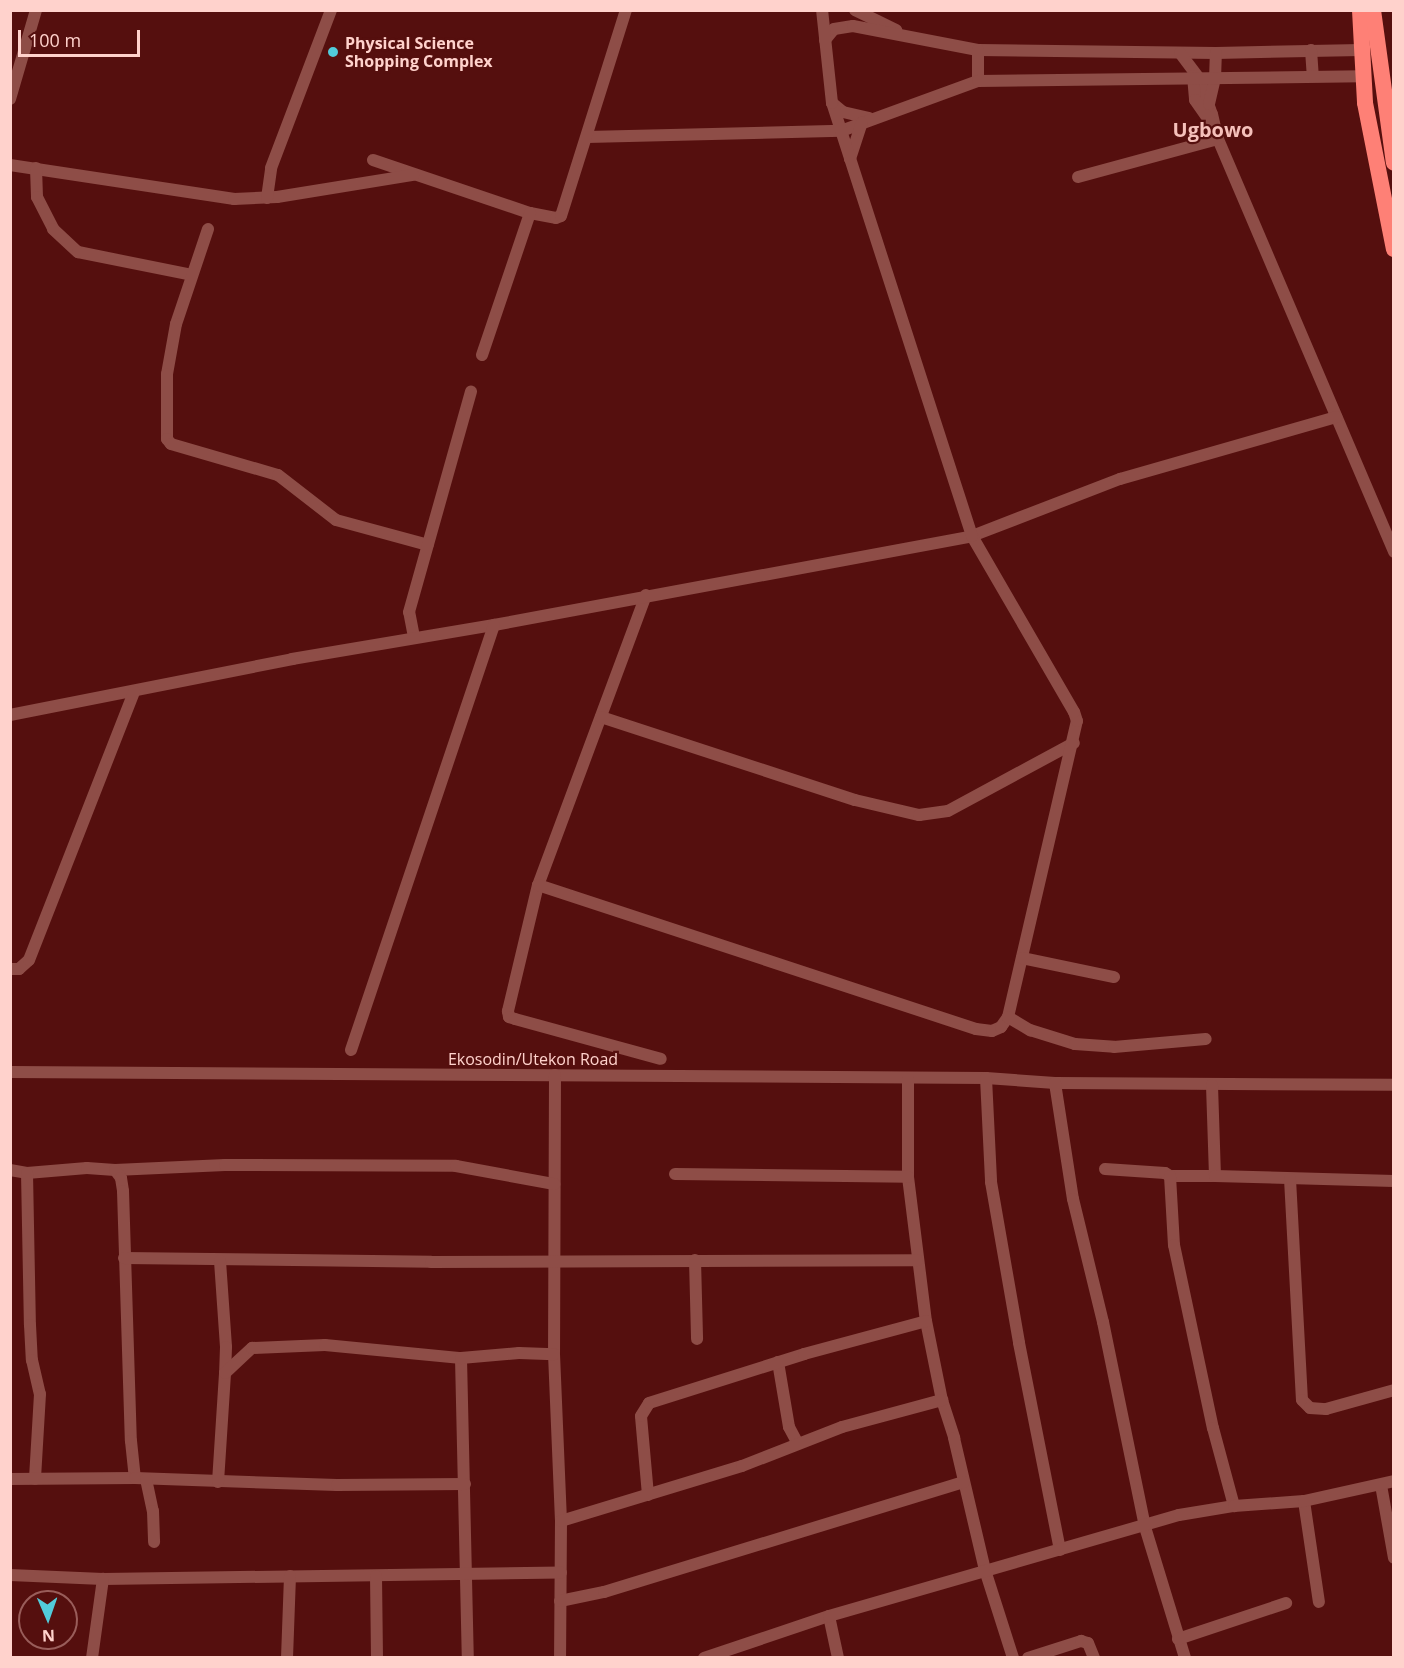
<!DOCTYPE html>
<style>
body{margin:0}
#map{position:relative;width:1404px;height:1668px;overflow:hidden;background:#550f0e;font-family:"Open Sans",sans-serif}
div>[style]{position:absolute}
.minor>*{height:12px;margin:-6px;padding:0 6px;transform-origin:6px;border-radius:6px;background:#8e4d47}
.highway>*{height:16px;margin:-8px;padding:0 8px;transform-origin:8px;border-radius:8px;background:#fe8076}
.dots>*{width:16px;height:16px;translate:-50% -50%;box-sizing:border-box;border:3px solid #550f0e;border-radius:50%}
span{translate:-50% -50%;white-space:nowrap;text-align:center;line-height:1.15;-webkit-text-stroke:4.5px #550f0e;paint-order:stroke}
.poi-label{font-size:16px;color:#ffd2cc;font-weight:700}
.left{translate:0 -50%;text-align:left}
.street-label{font-size:16px;color:#ffd2cc}
.quarter-label{font-size:20px;color:#f5c0ba;font-weight:700}
.frame{position:absolute;inset:0;border:12px solid #ffd2cc;pointer-events:none}
.north{position:absolute;left:18px;top:1590px;width:60px;height:60px;box-sizing:border-box;background:#550f0e;border:2px solid #995d5a;border-radius:50%;rotate:178deg;font-size:16px;font-weight:700;line-height:24px;text-align:center;color:#ffd2cc}
.north::after{content:'';display:block;margin:auto;width:21px;height:27px;background:#52cbda;clip-path:polygon(50% 0,100% 100%,50% 72%,0 100%)}
.scale{position:absolute;left:18px;top:30px;width:122px;height:27px;box-sizing:border-box;border:3px solid #ffd2cc;border-top:0;padding-left:8px;font-size:18px;line-height:21px;white-space:nowrap;color:#ffd2cc;-webkit-text-stroke:4px #550f0e;paint-order:stroke}
</style>
<div id="map">
<div class="minor">
<div style="left:855px;top:10px;width:46px;rotate:26deg"></div>
<div style="left:825px;top:40px;width:14px;rotate:-51deg"></div>
<div style="left:834px;top:29px;width:19px;rotate:-9deg"></div>
<div style="left:853px;top:26px;width:127px;rotate:10.9deg"></div>
<div style="left:978px;top:50px;width:238px;rotate:0.7deg"></div>
<div style="left:1216px;top:53px;width:145px;rotate:-1.2deg"></div>
<div style="left:978px;top:50px;width:31px;rotate:90deg"></div>
<div style="left:1311px;top:50px;width:26px;rotate:86deg"></div>
<div style="left:1180px;top:53px;width:34px;rotate:53deg"></div>
<div style="left:1200px;top:80px;width:36px;rotate:71deg"></div>
<div style="left:1212px;top:114px;width:26px;rotate:77deg"></div>
<div style="left:1218px;top:139px;width:449px;rotate:66.9deg"></div>
<div style="left:1193px;top:76px;width:24px;rotate:85deg"></div>
<div style="left:1195px;top:100px;width:32px;rotate:55deg"></div>
<div style="left:10px;top:99px;width:93px;rotate:-73.7deg"></div>
<div style="left:832px;top:103px;width:14px;rotate:39deg"></div>
<div style="left:843px;top:112px;width:27px;rotate:13deg"></div>
<div style="left:1209px;top:104px;width:26px;rotate:-77deg"></div>
<div style="left:1215px;top:79px;width:26px;rotate:-88deg"></div>
<div style="left:587px;top:137px;width:254px;rotate:-1.4deg"></div>
<div style="left:841px;top:131px;width:146px;rotate:-20.1deg"></div>
<div style="left:978px;top:81px;width:384px;rotate:-0.7deg"></div>
<div style="left:850px;top:159px;width:38px;rotate:-72deg"></div>
<div style="left:373px;top:160px;width:166px;rotate:18.7deg"></div>
<div style="left:530px;top:213px;width:26px;rotate:11deg"></div>
<div style="left:556px;top:218px;width:5px;rotate:-22deg"></div>
<div style="left:561px;top:216px;width:216px;rotate:-72.5deg"></div>
<div style="left:10px;top:165px;width:227px;rotate:8.6deg"></div>
<div style="left:234px;top:199px;width:43px;rotate:-2.7deg"></div>
<div style="left:277px;top:197px;width:138px;rotate:-9.2deg"></div>
<div style="left:36px;top:168px;width:29px;rotate:88deg"></div>
<div style="left:37px;top:197px;width:36px;rotate:63deg"></div>
<div style="left:53px;top:229px;width:34px;rotate:43deg"></div>
<div style="left:78px;top:252px;width:116px;rotate:11.4deg"></div>
<div style="left:1078px;top:177px;width:145px;rotate:-15.2deg"></div>
<div style="left:267px;top:198px;width:30px;rotate:-82deg"></div>
<div style="left:271px;top:168px;width:169px;rotate:-69.2deg"></div>
<div style="left:208px;top:229px;width:100px;rotate:108.6deg"></div>
<div style="left:176px;top:324px;width:51px;rotate:100.2deg"></div>
<div style="left:167px;top:374px;width:65px;rotate:90deg"></div>
<div style="left:167px;top:439px;width:6px;rotate:51deg"></div>
<div style="left:171px;top:444px;width:111px;rotate:16.2deg"></div>
<div style="left:278px;top:475px;width:73px;rotate:37.8deg"></div>
<div style="left:336px;top:520px;width:95px;rotate:15.2deg"></div>
<div style="left:482px;top:355px;width:150px;rotate:-71.3deg"></div>
<div style="left:646px;top:595px;width:309px;rotate:110.4deg"></div>
<div style="left:538px;top:885px;width:130px;rotate:103.4deg"></div>
<div style="left:508px;top:1011px;width:6px;rotate:81deg"></div>
<div style="left:509px;top:1017px;width:6px;rotate:18deg"></div>
<div style="left:515px;top:1019px;width:151px;rotate:15.3deg"></div>
<div style="left:414px;top:637px;width:25px;rotate:-101deg"></div>
<div style="left:409px;top:612px;width:229px;rotate:-74.3deg"></div>
<div style="left:10px;top:715px;width:288px;rotate:-11.2deg"></div>
<div style="left:292px;top:659px;width:205px;rotate:-9.6deg"></div>
<div style="left:494px;top:625px;width:486px;rotate:-10.5deg"></div>
<div style="left:972px;top:536px;width:159px;rotate:-21.1deg"></div>
<div style="left:1120px;top:479px;width:225px;rotate:-16deg"></div>
<div style="left:601px;top:717px;width:267px;rotate:18.1deg"></div>
<div style="left:855px;top:800px;width:66px;rotate:13.2deg"></div>
<div style="left:919px;top:815px;width:29px;rotate:-8deg"></div>
<div style="left:948px;top:811px;width:143px;rotate:-28.4deg"></div>
<div style="left:538px;top:885px;width:461px;rotate:18.2deg"></div>
<div style="left:976px;top:1029px;width:16px;rotate:7deg"></div>
<div style="left:992px;top:1031px;width:10px;rotate:-24deg"></div>
<div style="left:1001px;top:1027px;width:12px;rotate:-55deg"></div>
<div style="left:1008px;top:1017px;width:304px;rotate:-76.9deg"></div>
<div style="left:1077px;top:721px;width:9px;rotate:-108deg"></div>
<div style="left:1074px;top:712px;width:203px;rotate:-120.1deg"></div>
<div style="left:972px;top:536px;width:455px;rotate:-107.9deg"></div>
<div style="left:832px;top:103px;width:94px;rotate:-96.1deg"></div>
<div style="left:1022px;top:958px;width:94px;rotate:11.7deg"></div>
<div style="left:10px;top:969px;width:9px"></div>
<div style="left:19px;top:969px;width:13px;rotate:-42deg"></div>
<div style="left:29px;top:960px;width:288px;rotate:-68.6deg"></div>
<div style="left:1008px;top:1017px;width:26px;rotate:31deg"></div>
<div style="left:1030px;top:1030px;width:47px;rotate:17.3deg"></div>
<div style="left:1075px;top:1044px;width:39px;rotate:4deg"></div>
<div style="left:1114px;top:1047px;width:92px;rotate:-5deg"></div>
<div style="left:351px;top:1050px;width:448px;rotate:-71.4deg"></div>
<div style="left:10px;top:1072px;width:976px;rotate:0.35deg"></div>
<div style="left:986px;top:1078px;width:69px;rotate:4.1deg"></div>
<div style="left:1055px;top:1083px;width:339px;rotate:0.3deg"></div>
<div style="left:555px;top:1075px;width:279px;rotate:90.2deg"></div>
<div style="left:554px;top:1354px;width:167px;rotate:87.6deg"></div>
<div style="left:561px;top:1521px;width:137px;rotate:90.4deg"></div>
<div style="left:986px;top:1078px;width:104px;rotate:87.2deg"></div>
<div style="left:991px;top:1182px;width:163px;rotate:80.1deg"></div>
<div style="left:1019px;top:1343px;width:211px;rotate:78.8deg"></div>
<div style="left:908px;top:1079px;width:98px;rotate:90deg"></div>
<div style="left:908px;top:1177px;width:145px;rotate:82.9deg"></div>
<div style="left:926px;top:1321px;width:81px;rotate:78.6deg"></div>
<div style="left:942px;top:1400px;width:40px;rotate:72deg"></div>
<div style="left:954px;top:1438px;width:136px;rotate:76.8deg"></div>
<div style="left:985px;top:1570px;width:92px;rotate:72.3deg"></div>
<div style="left:1055px;top:1083px;width:117px;rotate:81.2deg"></div>
<div style="left:1073px;top:1199px;width:127px;rotate:76.3deg"></div>
<div style="left:1103px;top:1322px;width:209px;rotate:78.4deg"></div>
<div style="left:1145px;top:1527px;width:137px;rotate:73deg"></div>
<div style="left:1105px;top:1169px;width:60px;rotate:3.8deg"></div>
<div style="left:1165px;top:1173px;width:6px;rotate:31deg"></div>
<div style="left:1170px;top:1176px;width:45px"></div>
<div style="left:1215px;top:1176px;width:91px;rotate:-91.9deg"></div>
<div style="left:10px;top:1170px;width:17px;rotate:10deg"></div>
<div style="left:27px;top:1173px;width:60px;rotate:-4.8deg"></div>
<div style="left:87px;top:1168px;width:28px;rotate:4deg"></div>
<div style="left:115px;top:1170px;width:110px;rotate:-2.6deg"></div>
<div style="left:225px;top:1165px;width:231px;rotate:0.2deg"></div>
<div style="left:456px;top:1166px;width:100px;rotate:10.4deg"></div>
<div style="left:115px;top:1170px;width:10px;rotate:53deg"></div>
<div style="left:121px;top:1178px;width:13px;rotate:81deg"></div>
<div style="left:123px;top:1191px;width:250px;rotate:88.2deg"></div>
<div style="left:131px;top:1441px;width:37px;rotate:84deg"></div>
<div style="left:27px;top:1173px;width:152px;rotate:88.9deg"></div>
<div style="left:30px;top:1325px;width:35px;rotate:87deg"></div>
<div style="left:32px;top:1360px;width:35px;rotate:77deg"></div>
<div style="left:40px;top:1394px;width:85px;rotate:93.4deg"></div>
<div style="left:675px;top:1174px;width:233px;rotate:0.7deg"></div>
<div style="left:1170px;top:1176px;width:69px;rotate:86.7deg"></div>
<div style="left:1174px;top:1245px;width:187px;rotate:78deg"></div>
<div style="left:1213px;top:1428px;width:81px;rotate:74.9deg"></div>
<div style="left:1215px;top:1176px;width:179px;rotate:1.6deg"></div>
<div style="left:1290px;top:1179px;width:221px;rotate:86.9deg"></div>
<div style="left:1302px;top:1400px;width:11px;rotate:45deg"></div>
<div style="left:1310px;top:1408px;width:16px;rotate:4deg"></div>
<div style="left:1326px;top:1409px;width:71px;rotate:-15.6deg"></div>
<div style="left:124px;top:1258px;width:307px;rotate:0.7deg"></div>
<div style="left:431px;top:1262px;width:486px;rotate:-0.2deg"></div>
<div style="left:695px;top:1260px;width:79px;rotate:88.5deg"></div>
<div style="left:220px;top:1261px;width:86px;rotate:86deg"></div>
<div style="left:226px;top:1347px;width:26px;rotate:92deg"></div>
<div style="left:461px;top:1358px;width:300px;rotate:88.7deg"></div>
<div style="left:778px;top:1362px;width:66px;rotate:80.4deg"></div>
<div style="left:789px;top:1427px;width:19px;rotate:62deg"></div>
<div style="left:10px;top:1479px;width:125px;rotate:-0.5deg"></div>
<div style="left:135px;top:1478px;width:202px;rotate:2deg"></div>
<div style="left:337px;top:1485px;width:128px;rotate:-0.4deg"></div>
<div style="left:146px;top:1479px;width:33px;rotate:78deg"></div>
<div style="left:153px;top:1511px;width:31px;rotate:88deg"></div>
<div style="left:218px;top:1482px;width:109px;rotate:-86.3deg"></div>
<div style="left:225px;top:1373px;width:37px;rotate:-43deg"></div>
<div style="left:252px;top:1348px;width:73px;rotate:-2.4deg"></div>
<div style="left:325px;top:1345px;width:137px;rotate:5.5deg"></div>
<div style="left:461px;top:1358px;width:58px;rotate:-4.9deg"></div>
<div style="left:519px;top:1353px;width:35px;rotate:2deg"></div>
<div style="left:1381px;top:1485px;width:74px;rotate:79.9deg"></div>
<div style="left:648px;top:1495px;width:79px;rotate:-95.1deg"></div>
<div style="left:641px;top:1416px;width:15px;rotate:-58deg"></div>
<div style="left:649px;top:1403px;width:163px;rotate:-17.5deg"></div>
<div style="left:804px;top:1354px;width:126px;rotate:-15.1deg"></div>
<div style="left:1304px;top:1501px;width:102px;rotate:81.6deg"></div>
<div style="left:561px;top:1521px;width:189px;rotate:-16.9deg"></div>
<div style="left:742px;top:1466px;width:107px;rotate:-21.3deg"></div>
<div style="left:842px;top:1427px;width:104px;rotate:-15.1deg"></div>
<div style="left:10px;top:1575px;width:93px;rotate:2.5deg"></div>
<div style="left:103px;top:1579px;width:458px;rotate:-0.8deg"></div>
<div style="left:376px;top:1576px;width:82px;rotate:89.3deg"></div>
<div style="left:560px;top:1601px;width:45px;rotate:-11.6deg"></div>
<div style="left:604px;top:1592px;width:376px;rotate:-17deg"></div>
<div style="left:829px;top:1616px;width:43px;rotate:77.9deg"></div>
<div style="left:1178px;top:1639px;width:114px;rotate:-18.4deg"></div>
<div style="left:92px;top:1658px;width:80px;rotate:-82.1deg"></div>
<div style="left:287px;top:1658px;width:82px;rotate:-87.9deg"></div>
<div style="left:704px;top:1658px;width:132px;rotate:-18.6deg"></div>
<div style="left:829px;top:1616px;width:364px;rotate:-16.1deg"></div>
<div style="left:1179px;top:1515px;width:56px;rotate:-9.3deg"></div>
<div style="left:1234px;top:1506px;width:70px;rotate:-4.1deg"></div>
<div style="left:1304px;top:1501px;width:92px;rotate:-12.5deg"></div>
<div style="left:1028px;top:1658px;width:56px;rotate:-17.8deg"></div>
<div style="left:1081px;top:1641px;width:7px;rotate:16deg"></div>
<div style="left:1088px;top:1643px;width:16px;rotate:68deg"></div>
</div>
<div class="highway">
<div style="left:1360px;top:10px;width:93px;rotate:86.9deg"></div>
<div style="left:1365px;top:103px;width:149px;rotate:78.8deg"></div>
<div style="left:1373px;top:10px;width:154px;rotate:82.2deg"></div>
</div>
<div class="dots">
<div style="left:333px;top:52px;background:#52cbda"></div>
</div>
<div class="poi-label">
<span class="left" style="left:345px;top:52px">Physical Science<br>Shopping Complex</span>
</div>
<div class="street-label">
<span style="left:533px;top:1059px">Ekosodin/Utekon Road</span>
</div>
<div class="quarter-label">
<span style="left:1213px;top:129px">Ugbowo</span>
</div>
<div class="frame"></div>
<div class="north">N</div>
<div class="scale">100 m</div>
</div>
